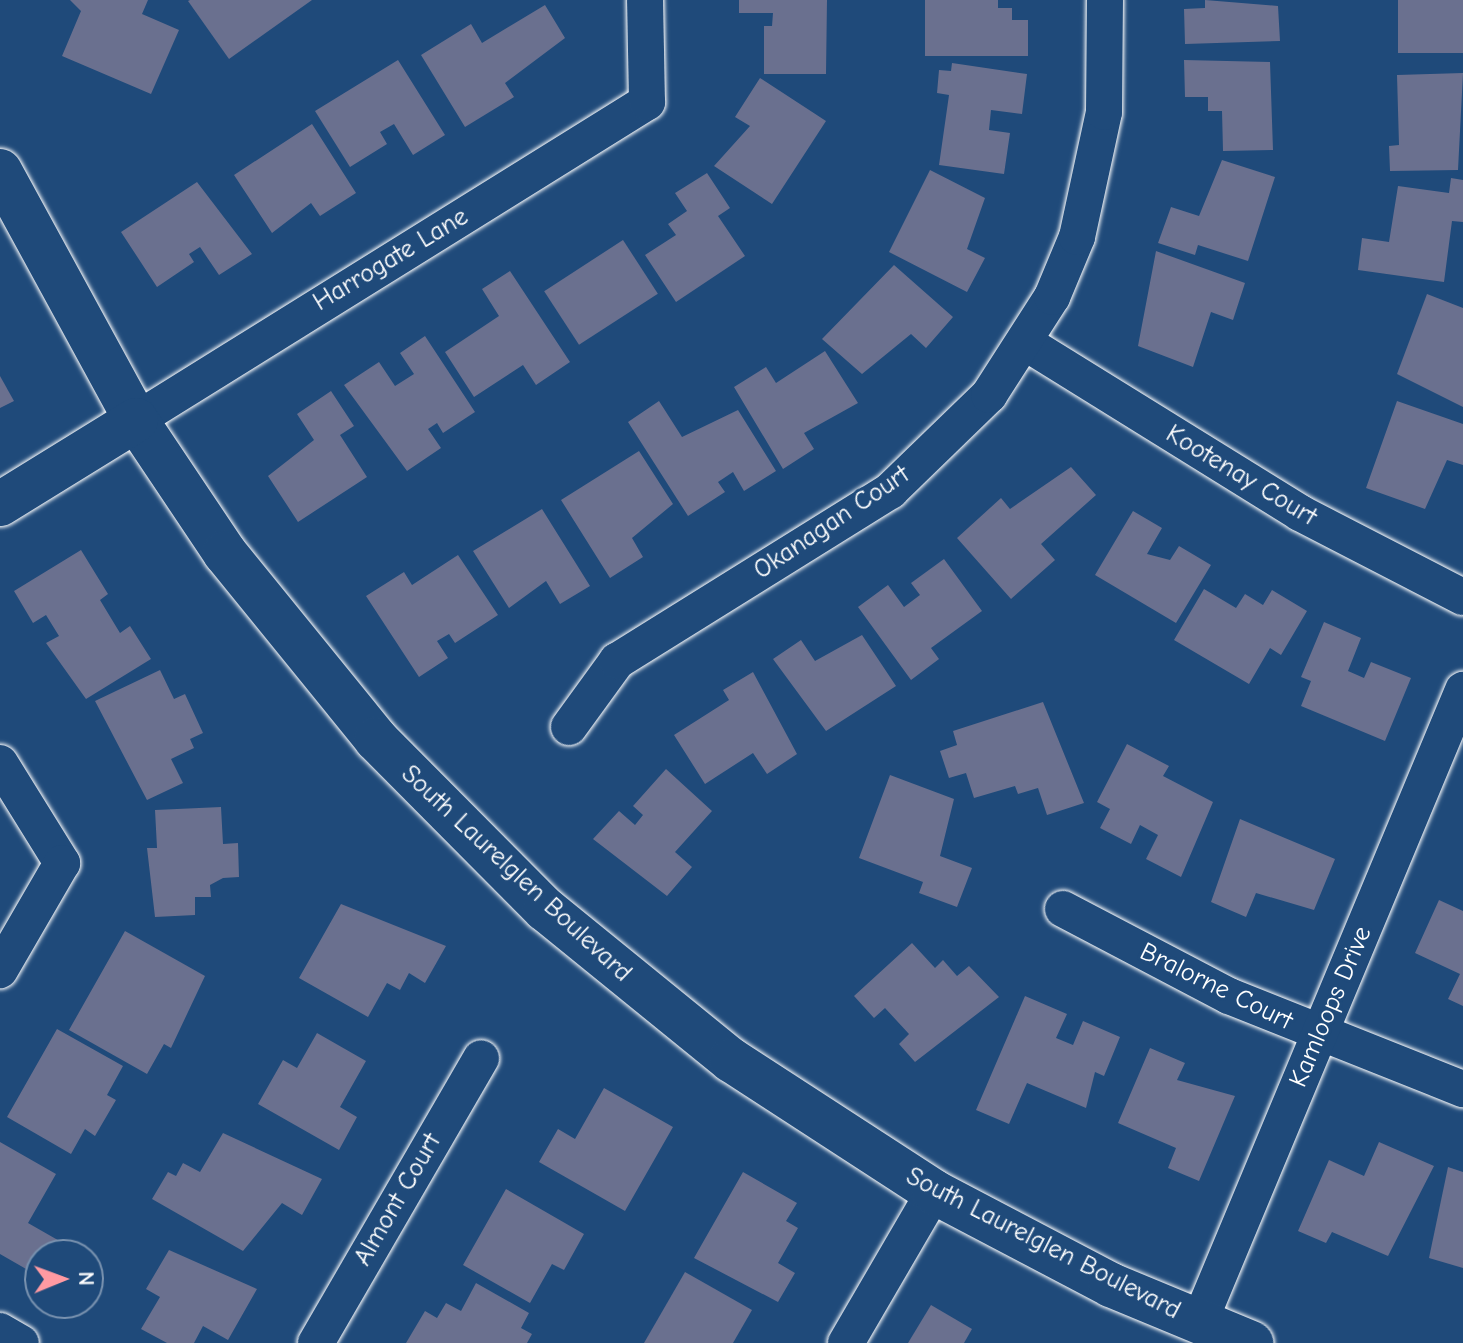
<!DOCTYPE html>
<style>
body{margin:0}
#map{position:relative;width:1463px;height:1343px;overflow:hidden;background:#1f4a7a;font-family:"Comic Neue",sans-serif}
div>[style]{position:absolute}
.building>*{inset:0;background:#6a708f;transform-origin:0 0}
.roads{filter:drop-shadow(0 0 2px #fff) drop-shadow(0 0 2px #fff)}
.street>*{height:36px;margin:-18px;padding:0 18px;transform-origin:18px;border-radius:18px;background:#1f4a7a}
.secondary>*{height:44px;margin:-22px;padding:0 22px;transform-origin:22px;border-radius:22px;background:#1f4a7a}
span{translate:-50% -50%;white-space:nowrap;text-align:center;line-height:1.15;-webkit-text-stroke:6px #1f4a7a;paint-order:stroke}
.street-label{font-size:26px;color:#fff}
.north{position:absolute;left:24px;top:1239px;width:80px;height:80px;box-sizing:border-box;background:#1f4a7a;border:2px solid #7992af;border-radius:50%;rotate:89deg;font-size:22px;font-weight:700;line-height:32px;text-align:center;color:#fff}
.north::after{content:'';display:block;margin:auto;width:28px;height:36px;background:#ff9aa2;clip-path:polygon(50% 0,100% 100%,50% 72%,0 100%)}
</style>
<div id="map">
<div class="building">
<div style="clip-path:polygon(70px 0,148px 0,142px 14px,179px 30px,151px 94px,62px 56px,81px 11px)"></div>
<div style="clip-path:polygon(312px 0,229px 59px,188px 1px,190px 0)"></div>
<div style="clip-path:polygon(739px 0,827px 0,826px 74px,764px 74px,764px 26px,772px 26px,773px 13px,739px 13px)"></div>
<div style="clip-path:polygon(925px 0,998px 0,998px 8px,1012px 8px,1012px 20px,1028px 20px,1028px 56px,925px 56px)"></div>
<div style="clip-path:polygon(1205px 0,1278px 6px,1280px 41px,1185px 44px,1184px 9px,1205px 8px)"></div>
<div style="left:1398px;top:0;width:65px;height:53px"></div>
<div style="clip-path:polygon(545px 5px,565px 38px,505px 83px,514px 97px,465px 127px,421px 55px,471px 24px,482px 43px)"></div>
<div style="clip-path:polygon(398px 60px,445px 135px,413px 155px,394px 124px,380px 132px,387px 144px,350px 167px,315px 111px)"></div>
<div style="clip-path:polygon(1184px 60px,1270px 62px,1273px 150px,1223px 151px,1222px 111px,1208px 111px,1208px 97px,1185px 97px)"></div>
<div style="clip-path:polygon(952px 63px,1027px 74px,1022px 114px,991px 110px,989px 130px,1010px 133px,1004px 174px,939px 165px,949px 95px,937px 93px,939px 70px,951px 71px)"></div>
<div style="clip-path:polygon(1463px 73px,1458px 170px,1390px 171px,1389px 146px,1399px 145px,1397px 75px)"></div>
<div style="clip-path:polygon(760px 78px,826px 121px,772px 204px,714px 166px,750px 126px,735px 117px)"></div>
<div style="clip-path:polygon(312px 124px,356px 193px,320px 216px,311px 203px,272px 233px,234px 175px)"></div>
<div style="clip-path:polygon(1222px 160px,1275px 177px,1248px 261px,1198px 245px,1195px 255px,1158px 243px,1171px 207px,1199px 216px)"></div>
<div style="clip-path:polygon(930px 170px,985px 198px,967px 249px,985px 258px,967px 292px,889px 252px)"></div>
<div style="clip-path:polygon(707px 173px,730px 208px,718px 216px,745px 256px,676px 302px,645px 255px,676px 235px,668px 224px,687px 211px,675px 193px)"></div>
<div style="clip-path:polygon(1451px 178px,1463px 180px,1463px 222px,1452px 221px,1444px 282px,1358px 270px,1362px 238px,1389px 242px,1398px 186px,1449px 193px)"></div>
<div style="clip-path:polygon(197px 182px,252px 254px,219px 275px,200px 247px,189px 254px,194px 262px,157px 287px,121px 232px)"></div>
<div style="left:623px;top:240px;width:64px;height:94px;rotate:57deg"></div>
<div style="clip-path:polygon(1156px 251px,1245px 283px,1233px 320px,1211px 312px,1193px 367px,1138px 346px)"></div>
<div style="clip-path:polygon(894px 265px,953px 317px,926px 348px,911px 334px,862px 374px,822px 339px)"></div>
<div style="clip-path:polygon(510px 271px,570px 362px,536px 385px,523px 365px,474px 397px,445px 352px,499px 316px,482px 289px)"></div>
<div style="clip-path:polygon(1427px 294px,1463px 308px,1463px 407px,1397px 374px)"></div>
<div style="clip-path:polygon(425px 336px,475px 412px,443px 433px,437px 423px,428px 429px,441px 448px,407px 471px,344px 385px,379px 362px,395px 386px,414px 374px,400px 353px)"></div>
<div style="clip-path:polygon(825px 351px,858px 403px,804px 433px,814px 449px,783px 469px,734px 387px,766px 367px,776px 383px)"></div>
<div style="clip-path:polygon(0 376px,14px 401px,0 408px)"></div>
<div style="clip-path:polygon(331px 391px,354px 426px,340px 435px,367px 477px,298px 522px,268px 476px,314px 440px,297px 414px)"></div>
<div style="clip-path:polygon(659px 401px,682px 437px,738px 410px,776px 471px,744px 491px,733px 472px,718px 482px,725px 492px,688px 516px,628px 422px)"></div>
<div style="clip-path:polygon(1397px 401px,1463px 424px,1463px 465px,1447px 460px,1425px 509px,1366px 488px)"></div>
<div style="clip-path:polygon(639px 451px,673px 504px,632px 538px,643px 557px,610px 578px,561px 500px)"></div>
<div style="clip-path:polygon(1071px 467px,1096px 495px,1041px 544px,1055px 560px,1011px 599px,957px 538px,1001px 498px,1010px 509px)"></div>
<div style="clip-path:polygon(542px 509px,590px 586px,560px 604px,546px 581px,509px 608px,473px 551px)"></div>
<div style="clip-path:polygon(1133px 511px,1162px 528px,1147px 554px,1170px 560px,1179px 546px,1211px 565px,1176px 623px,1095px 575px)"></div>
<div style="clip-path:polygon(81px 550px,108px 594px,100px 600px,120px 633px,130px 626px,151px 659px,86px 699px,46px 643px,59px 636px,46px 615px,33px 623px,14px 591px)"></div>
<div style="clip-path:polygon(458px 555px,498px 615px,455px 643px,449px 634px,437px 641px,448px 658px,419px 677px,366px 596px,404px 572px,412px 585px)"></div>
<div style="clip-path:polygon(944px 559px,982px 611px,931px 648px,939px 659px,911px 680px,858px 607px,888px 585px,904px 607px,920px 595px,911px 583px)"></div>
<div style="clip-path:polygon(1204px 589px,1236px 608px,1245px 594px,1263px 605px,1272px 590px,1307px 611px,1281px 655px,1270px 648px,1249px 684px,1174px 640px)"></div>
<div style="clip-path:polygon(1324px 622px,1361px 638px,1348px 671px,1364px 678px,1371px 662px,1411px 678px,1385px 741px,1301px 706px,1311px 681px,1301px 677px)"></div>
<div style="clip-path:polygon(862px 635px,896px 686px,826px 731px,773px 659px,801px 640px,815px 661px)"></div>
<div style="clip-path:polygon(160px 670px,174px 699px,185px 694px,203px 733px,190px 739px,194px 748px,171px 759px,183px 783px,147px 800px,95px 701px)"></div>
<div style="clip-path:polygon(753px 672px,797px 754px,767px 774px,753px 753px,705px 784px,674px 735px,729px 700px,723px 690px)"></div>
<div style="clip-path:polygon(1043px 702px,1084px 803px,1047px 815px,1038px 788px,1018px 794px,1015px 786px,974px 798px,966px 773px,949px 778px,940px 751px,957px 745px,953px 731px)"></div>
<div style="clip-path:polygon(1127px 744px,1169px 766px,1163px 776px,1213px 802px,1181px 877px,1146px 859px,1158px 835px,1140px 825px,1131px 844px,1100px 828px,1110px 809px,1097px 802px)"></div>
<div style="clip-path:polygon(666px 769px,712px 811px,675px 852px,692px 867px,667px 896px,593px 839px,619px 811px,635px 825px,643px 815px,633px 806px)"></div>
<div style="clip-path:polygon(890px 775px,954px 799px,940px 856px,972px 868px,957px 907px,919px 893px,923px 882px,859px 858px)"></div>
<div style="clip-path:polygon(221px 807px,223px 844px,238px 843px,239px 877px,223px 878px,210px 885px,211px 897px,195px 897px,195px 915px,155px 917px,147px 848px,157px 848px,155px 810px)"></div>
<div style="clip-path:polygon(1240px 819px,1335px 859px,1314px 910px,1256px 893px,1246px 917px,1211px 902px)"></div>
<div style="clip-path:polygon(1439px 900px,1463px 911px,1463px 1006px,1448px 999px,1460px 974px,1415px 953px)"></div>
<div style="clip-path:polygon(341px 904px,446px 946px,425px 983px,409px 973px,400px 990px,387px 983px,368px 1017px,299px 978px)"></div>
<div style="clip-path:polygon(125px 931px,205px 976px,171px 1048px,164px 1044px,147px 1074px,69px 1030px)"></div>
<div style="clip-path:polygon(912px 943px,935px 968px,943px 960px,957px 976px,969px 966px,999px 997px,915px 1062px,899px 1044px,909px 1034px,885px 1008px,874px 1018px,854px 996px)"></div>
<div style="clip-path:polygon(1025px 996px,1067px 1014px,1056px 1038px,1073px 1045px,1083px 1021px,1120px 1037px,1104px 1076px,1095px 1072px,1086px 1108px,1027px 1083px,1009px 1124px,976px 1110px)"></div>
<div style="clip-path:polygon(57px 1029px,123px 1066px,107px 1095px,116px 1100px,95px 1136px,85px 1129px,71px 1154px,7px 1117px)"></div>
<div style="clip-path:polygon(317px 1033px,366px 1061px,340px 1107px,357px 1117px,339px 1150px,258px 1104px,283px 1060px,297px 1068px)"></div>
<div style="clip-path:polygon(1150px 1048px,1185px 1063px,1177px 1080px,1235px 1096px,1199px 1181px,1168px 1168px,1176px 1148px,1118px 1123px)"></div>
<div style="clip-path:polygon(604px 1088px,673px 1127px,625px 1211px,539px 1162px,558px 1129px,575px 1139px)"></div>
<div style="clip-path:polygon(223px 1133px,322px 1179px,302px 1215px,282px 1203px,243px 1251px,152px 1199px,168px 1172px,176px 1176px,183px 1163px,200px 1172px)"></div>
<div style="clip-path:polygon(0 1142px,56px 1174px,28px 1223px,84px 1255px,40px 1255px,40px 1277px,0 1254px)"></div>
<div style="clip-path:polygon(1379px 1142px,1434px 1166px,1388px 1256px,1332px 1232px,1326px 1243px,1298px 1231px,1329px 1160px,1364px 1176px)"></div>
<div style="clip-path:polygon(1448px 1167px,1463px 1172px,1463px 1268px,1429px 1258px)"></div>
<div style="clip-path:polygon(743px 1172px,797px 1203px,786px 1221px,798px 1228px,778px 1263px,795px 1273px,778px 1302px,694px 1258px)"></div>
<div style="clip-path:polygon(506px 1189px,584px 1234px,564px 1270px,552px 1264px,530px 1303px,463px 1265px)"></div>
<div style="clip-path:polygon(169px 1250px,257px 1289px,228px 1340px,203px 1326px,194px 1343px,167px 1343px,141px 1329px,160px 1297px,146px 1289px)"></div>
<div style="clip-path:polygon(685px 1272px,752px 1310px,733px 1343px,644px 1343px)"></div>
<div style="clip-path:polygon(476px 1283px,529px 1313px,521px 1328px,532px 1334px,527px 1343px,406px 1343px,425px 1311px,437px 1318px,446px 1303px,461px 1311px)"></div>
<div style="clip-path:polygon(931px 1305px,972px 1329px,964px 1343px,908px 1343px)"></div>
</div>
<div class="roads">
<div class="street">
<div style="left:1026px;top:343px;width:322px;rotate:31.8deg"></div>
<div style="left:1300px;top:513px;width:183px;rotate:27.3deg"></div>
<div style="left:136px;top:420px;width:602px;rotate:-31.89deg"></div>
<div style="left:647px;top:102px;width:102px;rotate:-91.1deg"></div>
<div style="left:569px;top:727px;width:82px;rotate:-54deg"></div>
<div style="left:617px;top:661px;width:322px;rotate:-31.9deg"></div>
<div style="left:890px;top:491px;width:138px;rotate:-44.1deg"></div>
<div style="left:989px;top:395px;width:117px;rotate:-57.3deg"></div>
<div style="left:1052px;top:297px;width:65px;rotate:-67.4deg"></div>
<div style="left:1077px;top:237px;width:128px;rotate:-77.8deg"></div>
<div style="left:1104px;top:112px;width:112px;rotate:-89.5deg"></div>
<div style="left:0;top:763px;width:118px;rotate:58.2deg"></div>
<div style="left:62px;top:863px;width:124px;rotate:120.1deg"></div>
<div style="left:1063px;top:909px;width:187px;rotate:27.7deg"></div>
<div style="left:1229px;top:996px;width:252px;rotate:21.7deg"></div>
<div style="left:1199px;top:1323px;width:686px;rotate:-67.36deg"></div>
<div style="left:0;top:1331px;width:24px;rotate:30deg"></div>
<div style="left:316px;top:1343px;width:329px;rotate:-59.9deg"></div>
<div style="left:846px;top:1343px;width:175px;rotate:-59.8deg"></div>
</div>
<div class="secondary">
<div style="left:0;top:171px;width:284px;rotate:61.4deg"></div>
<div style="left:136px;top:420px;width:160px;rotate:56.2deg"></div>
<div style="left:225px;top:553px;width:240px;rotate:50.9deg"></div>
<div style="left:376px;top:739px;width:240px;rotate:45.2deg"></div>
<div style="left:545px;top:909px;width:240px;rotate:39.1deg"></div>
<div style="left:731px;top:1060px;width:242px;rotate:33deg"></div>
<div style="left:934px;top:1192px;width:200px;rotate:27.7deg"></div>
<div style="left:1111px;top:1285px;width:152px;rotate:22.5deg"></div>
<div style="left:0;top:504px;width:160px;rotate:-31.7deg"></div>
</div>
</div>
<div class="street-label">
<span style="left:391px;top:260px;rotate:-31deg">Harrogate Lane</span>
<span style="left:1241px;top:476px;rotate:31deg">Kootenay Court</span>
<span style="left:832px;top:523px;rotate:-34deg">Okanagan Court</span>
<span style="left:516px;top:874px;rotate:43deg">South Laurelglen Boulevard</span>
<span style="left:1216px;top:987px;rotate:26deg">Bralorne Court</span>
<span style="left:1331px;top:1007px;rotate:-67deg">Kamloops Drive</span>
<span style="left:398px;top:1200px;rotate:-60deg">Almont Court</span>
<span style="left:1043px;top:1244px;rotate:27deg">South Laurelglen Boulevard</span>
</div>
<div class="north">N</div>
</div>
